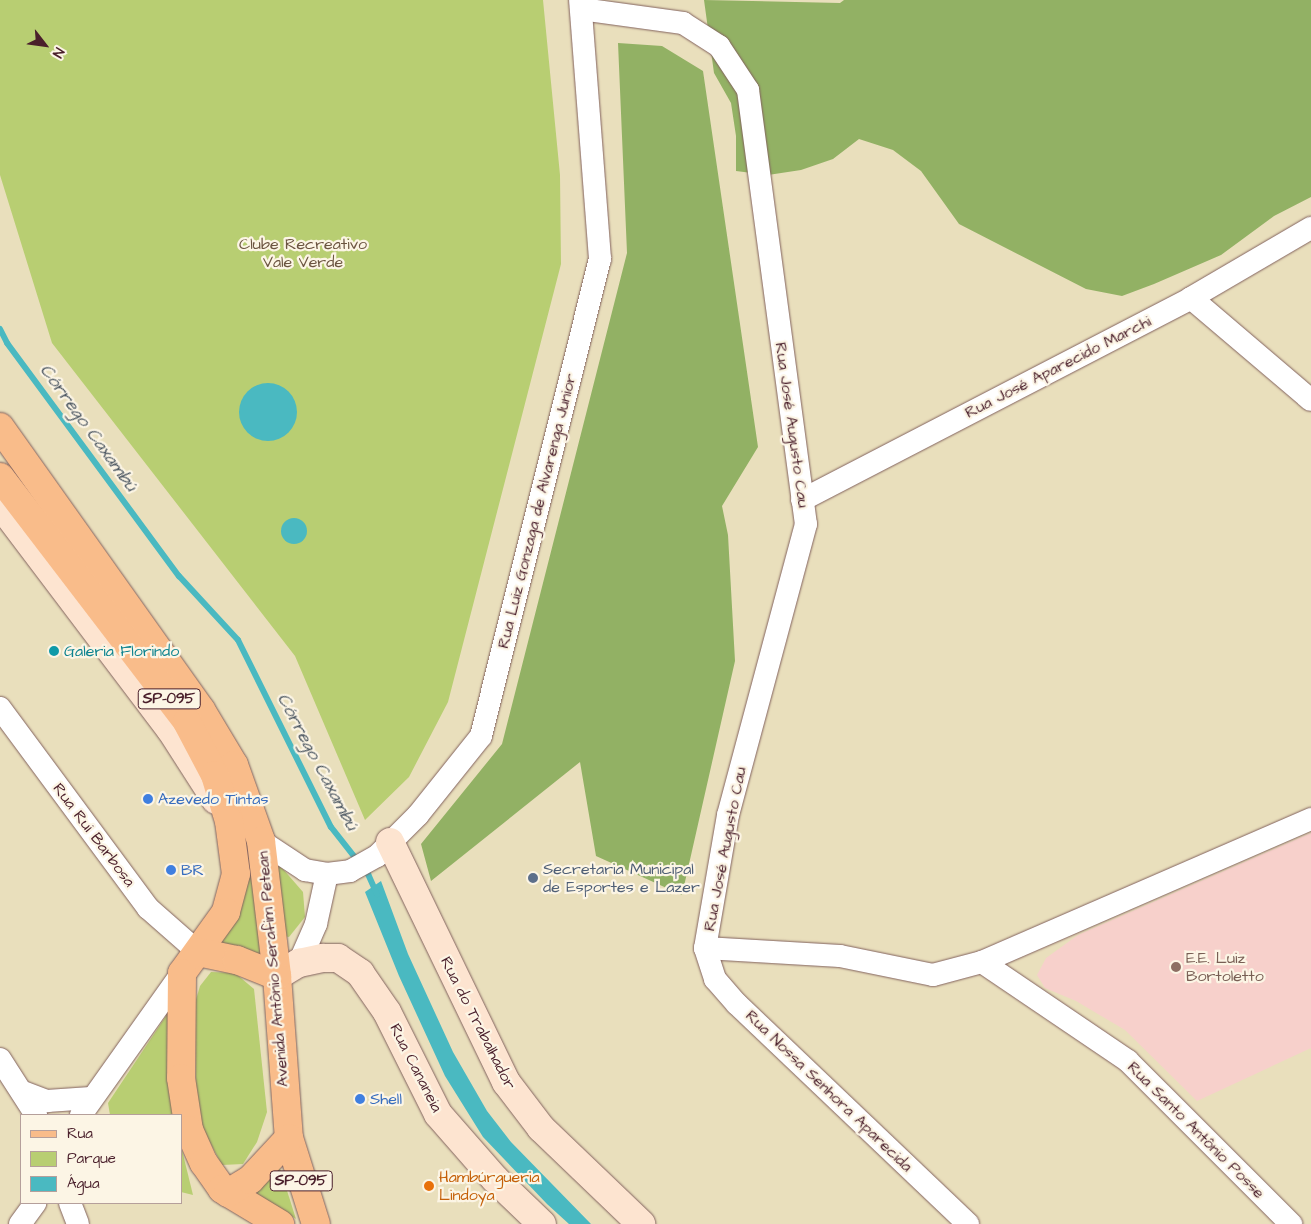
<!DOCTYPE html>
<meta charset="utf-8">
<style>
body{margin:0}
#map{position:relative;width:1311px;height:1224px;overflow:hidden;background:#e9dfbc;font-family:"Architects Daughter",sans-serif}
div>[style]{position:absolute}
.built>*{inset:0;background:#f7d0cb}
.green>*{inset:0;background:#b8ce72}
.forest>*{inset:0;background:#92b164}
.water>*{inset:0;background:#4ab9c1}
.round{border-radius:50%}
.stream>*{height:6px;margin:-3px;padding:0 3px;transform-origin:3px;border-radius:3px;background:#4ab9c1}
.roads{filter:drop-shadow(0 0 1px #82625e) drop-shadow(0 0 1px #82625e)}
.street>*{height:22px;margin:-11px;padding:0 11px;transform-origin:11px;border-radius:11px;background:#fff}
.secondary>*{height:28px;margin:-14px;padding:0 14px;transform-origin:14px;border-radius:14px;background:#fde4d0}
.primary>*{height:28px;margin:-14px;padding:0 14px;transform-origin:14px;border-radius:14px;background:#f9bc8a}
.dots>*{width:14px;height:14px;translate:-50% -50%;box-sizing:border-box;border:2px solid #fcf5e5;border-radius:50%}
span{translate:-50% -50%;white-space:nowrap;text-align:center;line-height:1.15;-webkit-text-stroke:4.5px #fcf5e5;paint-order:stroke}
.shield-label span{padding:1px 4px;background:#fcf5e5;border:1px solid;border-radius:4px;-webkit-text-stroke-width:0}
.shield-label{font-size:15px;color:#4a1f2b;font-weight:700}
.park-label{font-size:16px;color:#6b5440}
.street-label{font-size:16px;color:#4a1f2b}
.culture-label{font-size:16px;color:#0d838f}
.left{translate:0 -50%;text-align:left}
.shop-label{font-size:16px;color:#366cbe}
.service-label{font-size:16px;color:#4e5e75}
.education-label{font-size:16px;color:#785e54}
.food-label{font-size:16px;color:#c56008}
.water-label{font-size:18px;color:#4a5560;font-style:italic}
.legend{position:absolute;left:20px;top:1114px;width:162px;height:90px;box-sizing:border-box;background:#fcf5e5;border:1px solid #b59f9b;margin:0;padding:6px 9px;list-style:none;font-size:15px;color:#4a1f2b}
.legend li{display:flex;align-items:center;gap:10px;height:25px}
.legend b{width:25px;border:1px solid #b59f9b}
.north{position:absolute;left:20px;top:20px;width:50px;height:50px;-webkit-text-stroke:4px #fcf5e5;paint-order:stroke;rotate:120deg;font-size:14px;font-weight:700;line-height:20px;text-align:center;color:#4a1f2b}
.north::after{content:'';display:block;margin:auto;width:18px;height:22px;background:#4a1f2b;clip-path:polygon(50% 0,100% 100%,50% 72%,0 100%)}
</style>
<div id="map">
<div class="built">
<div style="clip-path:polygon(1311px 833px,1311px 1048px,1197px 1101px,1125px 1030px,1076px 1001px,1045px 988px,1037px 975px,1046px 958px,1078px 935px)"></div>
</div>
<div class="green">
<div style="clip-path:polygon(0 0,543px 0,560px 175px,561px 264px,448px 702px,409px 777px,365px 820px,295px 656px,52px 343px,0 175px)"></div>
<div style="clip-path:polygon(276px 861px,303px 892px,305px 917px,289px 937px,283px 936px)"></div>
<div style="clip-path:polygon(251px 869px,263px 956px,218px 943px,243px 899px)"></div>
<div style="clip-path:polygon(211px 972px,235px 973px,254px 989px,267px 1112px,257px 1142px,243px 1164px,222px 1165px,200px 1124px,196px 1104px,195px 1003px,200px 986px)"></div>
<div style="clip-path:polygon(170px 1010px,175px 1115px,110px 1115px,108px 1103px)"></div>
<div style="clip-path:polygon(181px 1146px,193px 1195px,181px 1192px)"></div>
<div style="clip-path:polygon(277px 1159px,296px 1219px,245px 1186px)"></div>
</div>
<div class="forest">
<div style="clip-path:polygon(704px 0,840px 3px,844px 0,1311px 0,1311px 197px,1274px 216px,1221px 255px,1154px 284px,1122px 296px,1086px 289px,959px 224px,921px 171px,893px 150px,859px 139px,833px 159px,801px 170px,768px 175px,736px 171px,736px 136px,731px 103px,714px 73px)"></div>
<div style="clip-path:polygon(618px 43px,662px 46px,703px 71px,758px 447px,722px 506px,728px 535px,735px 661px,682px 895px,596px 856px,580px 762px,431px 881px,421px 844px,502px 744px,627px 253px)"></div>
</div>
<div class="water">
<div class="round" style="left:239px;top:383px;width:58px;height:58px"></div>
<div class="round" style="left:281px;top:518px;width:26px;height:26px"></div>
<div style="clip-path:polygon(381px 881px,408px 954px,453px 1052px,487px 1111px,511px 1142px,591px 1224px,569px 1224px,547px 1204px,483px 1137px,445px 1076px,399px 976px,365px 892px)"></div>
</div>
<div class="stream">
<div style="left:0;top:329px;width:16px;rotate:63deg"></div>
<div style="left:7px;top:343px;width:290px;rotate:53.6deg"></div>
<div style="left:179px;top:576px;width:87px;rotate:47.3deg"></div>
<div style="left:238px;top:640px;width:209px;rotate:63.6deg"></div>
<div style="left:331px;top:827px;width:60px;rotate:51.8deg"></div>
<div style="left:368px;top:874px;width:22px;rotate:66deg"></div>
</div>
<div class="roads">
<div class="street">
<div style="left:581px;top:9px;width:103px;rotate:7.8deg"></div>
<div style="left:683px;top:23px;width:43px;rotate:32.6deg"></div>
<div style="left:719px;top:46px;width:53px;rotate:56.6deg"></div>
<div style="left:748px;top:90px;width:438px;rotate:82.4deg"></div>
<div style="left:806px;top:524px;width:301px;rotate:105deg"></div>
<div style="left:728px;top:815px;width:135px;rotate:99.8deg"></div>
<div style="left:705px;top:948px;width:33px;rotate:72deg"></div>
<div style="left:715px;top:979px;width:33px;rotate:49deg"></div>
<div style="left:737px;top:1004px;width:319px;rotate:43.6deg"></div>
<div style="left:1191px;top:298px;width:157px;rotate:40.4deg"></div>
<div style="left:802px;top:500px;width:438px;rotate:-27.4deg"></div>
<div style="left:1191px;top:298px;width:139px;rotate:-30.3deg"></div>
<div style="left:0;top:708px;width:249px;rotate:53.5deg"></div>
<div style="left:148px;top:908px;width:67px;rotate:41.3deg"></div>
<div style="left:261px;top:841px;width:53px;rotate:33.4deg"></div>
<div style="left:305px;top:870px;width:22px;rotate:10deg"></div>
<div style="left:327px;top:874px;width:23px;rotate:-7deg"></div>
<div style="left:350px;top:871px;width:31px;rotate:-29deg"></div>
<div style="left:377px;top:856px;width:58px;rotate:-45deg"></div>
<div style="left:418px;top:815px;width:101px;rotate:-51.4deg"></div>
<div style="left:481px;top:736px;width:492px;rotate:-76deg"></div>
<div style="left:600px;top:259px;width:260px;rotate:-94.4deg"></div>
<div style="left:705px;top:948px;width:135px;rotate:3.4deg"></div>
<div style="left:840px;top:956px;width:95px;rotate:11.5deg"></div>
<div style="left:933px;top:975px;width:51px;rotate:-14.9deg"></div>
<div style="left:982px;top:962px;width:176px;rotate:34.1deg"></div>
<div style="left:1128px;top:1061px;width:231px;rotate:45deg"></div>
<div style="left:982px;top:962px;width:359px;rotate:-23.5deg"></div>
<div style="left:299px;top:963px;width:43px;rotate:-66.4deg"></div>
<div style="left:316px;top:924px;width:51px;rotate:-77.6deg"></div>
<div style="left:0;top:1059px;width:67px;rotate:57.3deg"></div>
<div style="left:23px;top:1092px;width:26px;rotate:21deg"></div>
<div style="left:47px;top:1101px;width:44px;rotate:-3.9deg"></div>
<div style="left:81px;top:1115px;width:174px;rotate:-54.6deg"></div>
<div style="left:70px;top:1203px;width:22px;rotate:69deg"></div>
<div style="left:20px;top:1224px;width:26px;rotate:-54deg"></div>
</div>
<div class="secondary">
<div style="left:0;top:504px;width:283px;rotate:52.9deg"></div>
<div style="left:171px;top:730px;width:83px;rotate:57.3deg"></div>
<div style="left:390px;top:842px;width:267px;rotate:64.2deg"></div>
<div style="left:506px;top:1082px;width:58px;rotate:52.7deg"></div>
<div style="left:541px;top:1128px;width:139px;rotate:43.8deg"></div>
<div style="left:277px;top:976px;width:26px;rotate:-31deg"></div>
<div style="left:299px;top:963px;width:25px;rotate:-12deg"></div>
<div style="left:323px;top:958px;width:15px"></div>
<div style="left:338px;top:958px;width:27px;rotate:34deg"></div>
<div style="left:360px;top:973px;width:47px;rotate:55.3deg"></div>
<div style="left:387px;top:1012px;width:114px;rotate:63.4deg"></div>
<div style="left:438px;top:1114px;width:86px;rotate:48.8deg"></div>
<div style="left:495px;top:1179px;width:65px;rotate:43.8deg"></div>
</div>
<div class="primary">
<div style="left:0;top:427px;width:347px;rotate:54.6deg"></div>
<div style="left:201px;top:710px;width:64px;rotate:59deg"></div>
<div style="left:234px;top:765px;width:81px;rotate:70.4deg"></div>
<div style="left:261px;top:841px;width:136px;rotate:83.2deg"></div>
<div style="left:277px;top:976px;width:162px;rotate:85.8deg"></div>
<div style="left:289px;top:1138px;width:90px;rotate:72.6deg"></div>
<div style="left:0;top:477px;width:308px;rotate:52.6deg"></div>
<div style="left:187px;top:722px;width:60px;rotate:62.2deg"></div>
<div style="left:215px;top:775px;width:48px;rotate:73.1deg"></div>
<div style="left:229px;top:821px;width:53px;rotate:82.5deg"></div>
<div style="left:236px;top:874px;width:39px;rotate:105deg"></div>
<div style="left:226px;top:912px;width:75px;rotate:125.8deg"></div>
<div style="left:182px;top:973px;width:105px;rotate:90.5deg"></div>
<div style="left:181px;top:1078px;width:53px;rotate:81.3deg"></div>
<div style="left:189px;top:1130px;width:36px;rotate:66deg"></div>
<div style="left:204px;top:1163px;width:32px;rotate:55deg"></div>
<div style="left:222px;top:1189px;width:68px;rotate:31.1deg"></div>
<div style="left:198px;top:952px;width:40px;rotate:12deg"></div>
<div style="left:237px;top:960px;width:43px;rotate:21.8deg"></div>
<div style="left:228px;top:1193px;width:26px;rotate:-31deg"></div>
<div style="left:250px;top:1180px;width:57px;rotate:-47.1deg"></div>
</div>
</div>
<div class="dots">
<div style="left:54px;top:651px;background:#0f9aa8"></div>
<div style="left:148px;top:799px;background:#3f7fe0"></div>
<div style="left:171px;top:870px;background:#3f7fe0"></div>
<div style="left:533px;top:878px;background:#5c6f8a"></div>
<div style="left:1176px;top:967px;background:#8d6e63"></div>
<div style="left:360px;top:1099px;background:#3f7fe0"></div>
<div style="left:429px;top:1186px;background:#e8710a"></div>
</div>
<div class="shield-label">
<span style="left:169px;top:699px">SP-095</span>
<span style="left:301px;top:1181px">SP-095</span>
</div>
<div class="park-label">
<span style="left:303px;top:253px">Clube Recreativo<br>Vale Verde</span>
</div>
<div class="street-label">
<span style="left:1058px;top:367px;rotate:-27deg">Rua José Aparecido Marchi</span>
<span style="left:792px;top:425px;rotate:82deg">Rua José Augusto Cau</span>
<span style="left:537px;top:511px;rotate:-76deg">Rua Luiz Gonzaga de Alvarenga Junior</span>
<span style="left:94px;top:835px;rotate:53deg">Rua Rui Barbosa</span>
<span style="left:725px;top:849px;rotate:-79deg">Rua José Augusto Cau</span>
<span style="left:273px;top:969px;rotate:-95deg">Avenida Antônio Serafim Petean</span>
<span style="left:478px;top:1023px;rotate:63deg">Rua do Trabalhador</span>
<span style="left:416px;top:1068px;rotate:63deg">Rua Cananeia</span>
<span style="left:829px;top:1091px;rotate:44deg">Rua Nossa Senhora Aparecida</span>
<span style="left:1196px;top:1130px;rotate:45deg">Rua Santo Antônio Posse</span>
</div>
<div class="culture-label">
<span class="left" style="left:64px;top:651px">Galeria Florindo</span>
</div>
<div class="shop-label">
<span class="left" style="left:158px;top:799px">Azevedo Tintas</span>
<span class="left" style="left:181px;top:870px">BR</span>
<span class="left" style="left:370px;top:1099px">Shell</span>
</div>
<div class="service-label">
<span class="left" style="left:543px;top:878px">Secretaria Municipal<br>de Esportes e Lazer</span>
</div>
<div class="education-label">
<span class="left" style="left:1186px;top:967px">E.E. Luiz<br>Bortoletto</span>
</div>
<div class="food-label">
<span class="left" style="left:439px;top:1186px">Hambúrgueria<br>Lindoya</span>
</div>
<div class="water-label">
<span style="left:88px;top:428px;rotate:54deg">Córrego Caxambú</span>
<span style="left:317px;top:762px;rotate:62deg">Córrego Caxambú</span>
</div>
<ul class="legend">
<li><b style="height:6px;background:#f9bc8a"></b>Rua</li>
<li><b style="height:14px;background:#b8ce72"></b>Parque</li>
<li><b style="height:14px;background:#4ab9c1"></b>Água</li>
</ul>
<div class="north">N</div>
</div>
